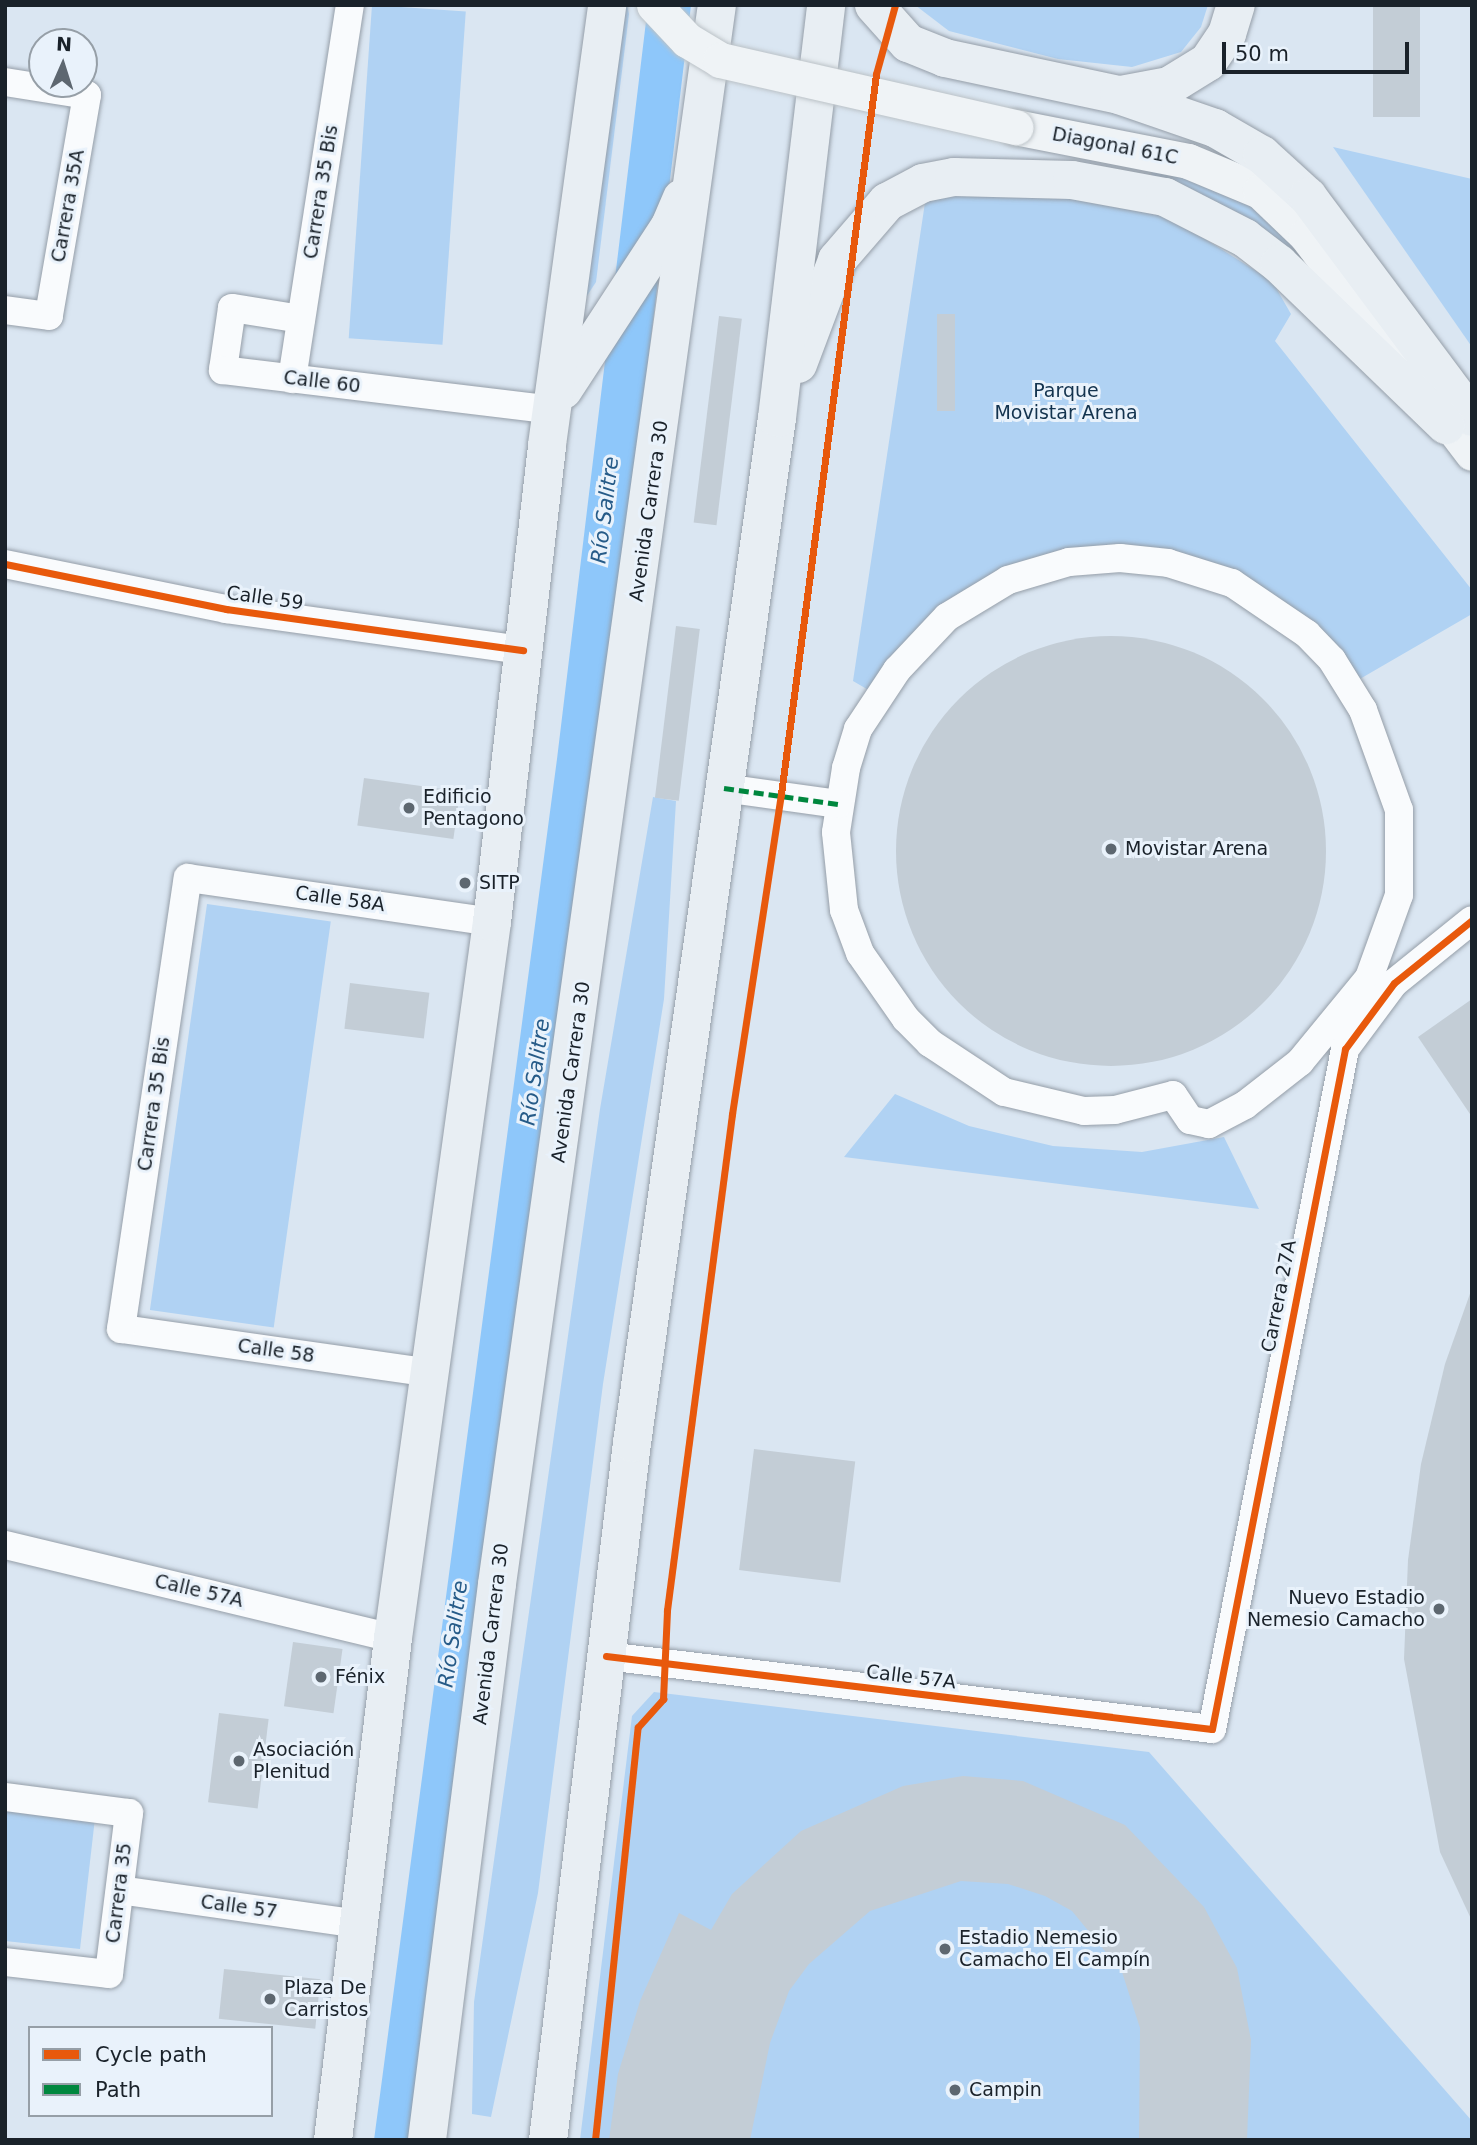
<!DOCTYPE html>
<meta charset="utf-8">
<style>
body{margin:0}
#map{position:relative;width:1477px;height:2145px;overflow:hidden;background:#dae6f2;font-family:"DejaVu Sans",sans-serif}
div>[style]{position:absolute}
.green>*{inset:0;background:#b0d2f3;transform-origin:0 0}
.water>*{inset:0;background:#8ec7fa}
.building>*{inset:0;background:#c3cdd6;transform-origin:0 0}
.round{border-radius:50%}
.roads{filter:drop-shadow(0 0 2px #959ea8) drop-shadow(0 0 2px #959ea8)}
.minor>*{height:28px;margin:-14px;padding:0 14px;transform-origin:14px;border-radius:14px;background:#f9fbfd}
.major>*{height:35px;margin:-17.5px;padding:0 17.5px;transform-origin:17.5px;border-radius:17.5px;background:#eff3f6}
.highway>*{height:38px;margin:-19px;padding:0 19px;transform-origin:19px;border-radius:19px;background:#e8eef3}
.bridges{filter:drop-shadow(0 0 2px #bbc2c7) drop-shadow(0 0 2px #bbc2c7)}
.major-bridge>*{height:35px;margin:-17.5px;padding:0 17.5px;transform-origin:17.5px;border-radius:17.5px;background:#eff3f6}
.quiet>*{height:5px;margin-top:-2.5px;transform-origin:0;background:repeating-linear-gradient(90deg,#00873e 0 10px,transparent 0 15px)}
.cycleway>*{height:7px;margin:-3.5px;padding:0 3.5px;transform-origin:3.5px;border-radius:3.5px;background:#e8590c}
.dots>*{width:19px;height:19px;translate:-50% -50%;box-sizing:border-box;border:4px solid #e9f2fb;border-radius:50%}
span{translate:-50% -50%;white-space:nowrap;text-align:center;line-height:1.15;-webkit-text-stroke:6px #e9f2fb;paint-order:stroke}
.street-label{font-size:19px;color:#1a222a}
.park-label{font-size:19px;color:#13334e}
.poi-label{font-size:19px;color:#1a222a}
.left{translate:0 -50%;text-align:left}
.right{translate:-100% -50%;text-align:right}
.water-label{font-size:21px;color:#265b88;font-style:italic}
.frame{position:absolute;inset:0;border:7px solid #1a222a;pointer-events:none}
.legend{position:absolute;left:28px;top:2026px;width:245px;height:91px;box-sizing:border-box;background:#e9f2fb;border:2px solid #969fa7;margin:0;padding:9px 12px;list-style:none;font-size:21px;color:#1a222a}
.legend li{display:flex;align-items:center;gap:14px;height:35px}
.legend b{width:35px;border:2px solid #969fa7}
.north{position:absolute;left:28px;top:28px;width:70px;height:70px;box-sizing:border-box;background:#e9f2fb;border:2px solid #969fa7;border-radius:50%;rotate:3deg;font-size:19px;font-weight:700;line-height:28px;text-align:center;color:#1a222a}
.north::after{content:'';display:block;margin:auto;width:24px;height:32px;background:#5d6770;clip-path:polygon(50% 0,100% 100%,50% 72%,0 100%)}
.scale{position:absolute;left:1222px;top:42px;width:187px;height:32px;box-sizing:border-box;border:4px solid #1a222a;border-top:0;padding-left:9px;font-size:21px;line-height:24px;white-space:nowrap;color:#1a222a;-webkit-text-stroke:5px #e9f2fb;paint-order:stroke}
</style>
<div id="map">
<div class="green">
<div style="left:372px;top:5px;width:94px;height:334px;rotate:4deg"></div>
<div style="clip-path:polygon(619px 5px,627px 5px,629px 14px,596px 282px,577px 311px)"></div>
<div style="clip-path:polygon(915px 5px,1208px 5px,1201px 27px,1181px 52px,1132px 67px,1058px 59px,949px 31px)"></div>
<div style="clip-path:polygon(1333px 147px,1472px 179px,1472px 347px)"></div>
<div style="clip-path:polygon(1153px 163px,1244px 200px,1283px 232px,1324px 285px,1151px 177px)"></div>
<div style="clip-path:polygon(954px 188px,1137px 204px,1181px 224px,1272px 281px,1291px 314px,1275px 341px,1472px 590px,1472px 614px,1346px 687px,1329px 665px,1230px 587px,1102px 562px,978px 599px,884px 699px,853px 681px,926px 196px)"></div>
<div style="clip-path:polygon(653px 797px,676px 801px,664px 999px,603px 1384px,538px 1893px,491px 2117px,472px 2114px,474px 2002px,600px 1109px)"></div>
<div style="left:207px;top:904px;width:125px;height:410px;rotate:8deg"></div>
<div style="clip-path:polygon(895px 1094px,969px 1126px,1053px 1146px,1142px 1152px,1224px 1137px,1259px 1209px,844px 1157px)"></div>
<div style="clip-path:polygon(654px 1692px,1149px 1752px,1472px 2121px,1472px 2140px,580px 2140px,632px 1716px)"></div>
<div style="clip-path:polygon(5px 1808px,95px 1818px,80px 1949px,5px 1941px)"></div>
</div>
<div class="water">
<div style="clip-path:polygon(648px 5px,691px 5px,598px 780px,423px 2140px,374px 2140px,557px 759px)"></div>
</div>
<div class="building">
<div style="left:1373px;top:5px;width:47px;height:112px"></div>
<div style="left:937px;top:314px;width:18px;height:97px"></div>
<div style="left:719px;top:316px;width:23px;height:208px;rotate:7deg"></div>
<div style="left:676px;top:626px;width:24px;height:173px;rotate:7deg"></div>
<div class="round" style="left:896px;top:636px;width:430px;height:430px"></div>
<div style="left:364px;top:778px;width:97px;height:48px;rotate:8deg"></div>
<div style="left:350px;top:983px;width:80px;height:46px;rotate:7deg"></div>
<div style="clip-path:polygon(1472px 999px,1472px 1117px,1418px 1037px)"></div>
<div style="clip-path:polygon(1472px 1288px,1472px 1921px,1440px 1852px,1404px 1659px,1408px 1560px,1421px 1464px,1445px 1364px)"></div>
<div style="left:754px;top:1449px;width:102px;height:122px;rotate:7deg"></div>
<div style="left:293px;top:1642px;width:50px;height:65px;rotate:8deg"></div>
<div style="left:219px;top:1713px;width:50px;height:90px;rotate:7deg"></div>
<div style="clip-path:polygon(963px 1776px,1023px 1781px,1125px 1825px,1204px 1907px,1237px 1968px,1251px 2040px,1247px 2140px,1139px 2140px,1140px 2028px,1122px 1972px,1072px 1911px,1045px 1896px,1008px 1884px,961px 1881px,870px 1911px,809px 1964px,789px 1991px,770px 2043px,750px 2140px,609px 2140px,618px 2074px,640px 2001px,679px 1913px,711px 1930px,732px 1894px,801px 1831px,903px 1786px)"></div>
<div style="left:224px;top:1969px;width:97px;height:50px;rotate:6deg"></div>
</div>
<div class="roads">
<div class="minor">
<div style="left:5px;top:82px;width:83px;rotate:9deg"></div>
<div style="left:87px;top:95px;width:224px;rotate:99.8deg"></div>
<div style="left:49px;top:316px;width:44px;rotate:-172.2deg"></div>
<div style="left:301px;top:319px;width:70px;rotate:-170.9deg"></div>
<div style="left:232px;top:308px;width:63px;rotate:98.3deg"></div>
<div style="left:223px;top:370px;width:331px;rotate:6.9deg"></div>
<div style="left:292px;top:379px;width:378px;rotate:-81.2deg"></div>
<div style="left:1120px;top:558px;width:48px;rotate:5.9deg"></div>
<div style="left:1168px;top:563px;width:67px;rotate:17.4deg"></div>
<div style="left:1232px;top:583px;width:91px;rotate:34.2deg"></div>
<div style="left:1307px;top:634px;width:36px;rotate:46deg"></div>
<div style="left:1332px;top:660px;width:59px;rotate:58.2deg"></div>
<div style="left:1363px;top:710px;width:106px;rotate:70.2deg"></div>
<div style="left:1399px;top:810px;width:85px;rotate:90deg"></div>
<div style="left:1399px;top:895px;width:88px;rotate:109.9deg"></div>
<div style="left:1369px;top:978px;width:109px;rotate:129.4deg"></div>
<div style="left:1300px;top:1062px;width:70px;rotate:142deg"></div>
<div style="left:1245px;top:1105px;width:41px;rotate:152.2deg"></div>
<div style="left:1209px;top:1124px;width:19px;rotate:-168deg"></div>
<div style="left:1190px;top:1120px;width:30px;rotate:-124deg"></div>
<div style="left:1173px;top:1095px;width:60px;rotate:165.5deg"></div>
<div style="left:1115px;top:1110px;width:31px;rotate:178deg"></div>
<div style="left:1084px;top:1111px;width:82px;rotate:-166.6deg"></div>
<div style="left:1004px;top:1092px;width:89px;rotate:-146.5deg"></div>
<div style="left:930px;top:1043px;width:34px;rotate:-135deg"></div>
<div style="left:906px;top:1019px;width:80px;rotate:-124.9deg"></div>
<div style="left:860px;top:953px;width:46px;rotate:-110.4deg"></div>
<div style="left:844px;top:910px;width:78px;rotate:-95.9deg"></div>
<div style="left:836px;top:832px;width:65px;rotate:-81.1deg"></div>
<div style="left:846px;top:768px;width:41px;rotate:-72.9deg"></div>
<div style="left:858px;top:729px;width:71px;rotate:-56.5deg"></div>
<div style="left:897px;top:670px;width:73px;rotate:-46.7deg"></div>
<div style="left:947px;top:617px;width:71px;rotate:-31.2deg"></div>
<div style="left:1008px;top:580px;width:64px;rotate:-16.4deg"></div>
<div style="left:1069px;top:562px;width:51px;rotate:-4.5deg"></div>
<div style="left:5px;top:564px;width:226px;rotate:11.5deg"></div>
<div style="left:226px;top:609px;width:300px;rotate:7.9deg"></div>
<div style="left:724px;top:788px;width:115px;rotate:8deg"></div>
<div style="left:431px;top:1373px;width:313px;rotate:-171.9deg"></div>
<div style="left:121px;top:1329px;width:456px;rotate:-81.6deg"></div>
<div style="left:188px;top:878px;width:307px;rotate:8.2deg"></div>
<div style="left:5px;top:1545px;width:399px;rotate:13.5deg"></div>
<div style="left:606px;top:1656px;width:610px;rotate:6.87deg"></div>
<div style="left:1212px;top:1729px;width:693px;rotate:-78.93deg"></div>
<div style="left:1345px;top:1049px;width:82px;rotate:-53.4deg"></div>
<div style="left:1394px;top:983px;width:100px;rotate:-38.9deg"></div>
<div style="left:5px;top:1797px;width:125px;rotate:7.4deg"></div>
<div style="left:129px;top:1813px;width:162px;rotate:97.1deg"></div>
<div style="left:109px;top:1974px;width:105px;rotate:-173.4deg"></div>
<div style="left:120px;top:1890px;width:241px;rotate:8.1deg"></div>
</div>
<div class="major">
<div style="left:1015px;top:127px;width:176px;rotate:11.1deg"></div>
<div style="left:1188px;top:161px;width:78px;rotate:22.6deg"></div>
<div style="left:1260px;top:191px;width:64px;rotate:43.7deg"></div>
<div style="left:1306px;top:235px;width:274px;rotate:52.7deg"></div>
</div>
<div class="highway">
<div style="left:874px;top:5px;width:51px;rotate:48.2deg"></div>
<div style="left:908px;top:43px;width:40px;rotate:22deg"></div>
<div style="left:945px;top:58px;width:178px;rotate:12deg"></div>
<div style="left:1119px;top:95px;width:102px;rotate:19deg"></div>
<div style="left:1215px;top:128px;width:54px;rotate:29.9deg"></div>
<div style="left:1262px;top:155px;width:62px;rotate:42.4deg"></div>
<div style="left:1308px;top:197px;width:274px;rotate:53.3deg"></div>
<div style="left:1121px;top:95px;width:49px;rotate:-10.6deg"></div>
<div style="left:1169px;top:86px;width:46px;rotate:-31.6deg"></div>
<div style="left:1208px;top:62px;width:34px;rotate:-56deg"></div>
<div style="left:1227px;top:34px;width:30px;rotate:-73deg"></div>
<div style="left:798px;top:364px;width:111px;rotate:-69.4deg"></div>
<div style="left:837px;top:260px;width:77px;rotate:-49.2deg"></div>
<div style="left:887px;top:202px;width:41px;rotate:-27.8deg"></div>
<div style="left:923px;top:183px;width:32px;rotate:-11deg"></div>
<div style="left:954px;top:177px;width:118px;rotate:1.5deg"></div>
<div style="left:1072px;top:180px;width:95px;rotate:10.4deg"></div>
<div style="left:1165px;top:197px;width:90px;rotate:27.1deg"></div>
<div style="left:1245px;top:238px;width:43px;rotate:37.4deg"></div>
<div style="left:1279px;top:264px;width:232px;rotate:44deg"></div>
<div style="left:563px;top:390px;width:196px;rotate:-56.9deg"></div>
<div style="left:670px;top:226px;width:30px;rotate:-67deg"></div>
<div style="left:333px;top:2140px;width:506px;rotate:-83.18deg"></div>
<div style="left:393px;top:1638px;width:723px;rotate:-82.13deg"></div>
<div style="left:492px;top:922px;width:480px;rotate:-83.4deg"></div>
<div style="left:547px;top:445px;width:444px;rotate:-82.2deg"></div>
<div style="left:427px;top:2140px;width:560px;rotate:-82.82deg"></div>
<div style="left:497px;top:1584px;width:1594px;rotate:-82.07deg"></div>
<div style="left:548px;top:2140px;width:702px;rotate:-83.13deg"></div>
<div style="left:632px;top:1443px;width:1035px;rotate:-81.95deg"></div>
<div style="left:777px;top:418px;width:416px;rotate:-83.2deg"></div>
</div>
</div>
<div class="bridges">
<div class="major-bridge">
<div style="left:654px;top:5px;width:48px;rotate:46.7deg"></div>
<div style="left:687px;top:40px;width:39px;rotate:31deg"></div>
<div style="left:720px;top:60px;width:303px;rotate:12.8deg"></div>
</div>
</div>
<div class="quiet">
<div style="left:724px;top:788px;width:115px;rotate:8deg"></div>
</div>
<div class="cycleway">
<div style="left:5px;top:564px;width:226px;rotate:11.5deg"></div>
<div style="left:226px;top:609px;width:300px;rotate:7.9deg"></div>
<div style="left:606px;top:1656px;width:610px;rotate:6.87deg"></div>
<div style="left:1212px;top:1729px;width:693px;rotate:-78.93deg"></div>
<div style="left:1345px;top:1049px;width:82px;rotate:-53.4deg"></div>
<div style="left:1394px;top:983px;width:100px;rotate:-38.9deg"></div>
<div style="left:595px;top:2140px;width:415px;rotate:-84.1deg"></div>
<div style="left:638px;top:1727px;width:38px;rotate:-48deg"></div>
<div style="left:663px;top:1699px;width:89px;rotate:-87.4deg"></div>
<div style="left:667px;top:1610px;width:500px;rotate:-82.53deg"></div>
<div style="left:732px;top:1114px;width:324px;rotate:-81.3deg"></div>
<div style="left:781px;top:794px;width:726px;rotate:-82.48deg"></div>
<div style="left:876px;top:74px;width:72px;rotate:-74.6deg"></div>
</div>
<div class="dots">
<div style="left:409px;top:808px;background:#5d6770"></div>
<div style="left:1111px;top:849px;background:#5d6770"></div>
<div style="left:465px;top:883px;background:#5d6770"></div>
<div style="left:1439px;top:1609px;background:#5d6770"></div>
<div style="left:321px;top:1677px;background:#5d6770"></div>
<div style="left:239px;top:1761px;background:#5d6770"></div>
<div style="left:945px;top:1949px;background:#5d6770"></div>
<div style="left:270px;top:1999px;background:#5d6770"></div>
<div style="left:955px;top:2090px;background:#5d6770"></div>
</div>
<div class="street-label">
<span style="left:1115px;top:146px;rotate:11deg">Diagonal 61C</span>
<span style="left:321px;top:192px;rotate:-81deg">Carrera 35 Bis</span>
<span style="left:68px;top:206px;rotate:-80deg">Carrera 35A</span>
<span style="left:322px;top:382px;rotate:7deg">Calle 60</span>
<span style="left:649px;top:511px;rotate:-82deg">Avenida Carrera 30</span>
<span style="left:265px;top:598px;rotate:8deg">Calle 59</span>
<span style="left:340px;top:899px;rotate:8deg">Calle 58A</span>
<span style="left:571px;top:1072px;rotate:-82deg">Avenida Carrera 30</span>
<span style="left:154px;top:1104px;rotate:-82deg">Carrera 35 Bis</span>
<span style="left:1279px;top:1296px;rotate:-79deg">Carrera 27A</span>
<span style="left:276px;top:1351px;rotate:8deg">Calle 58</span>
<span style="left:199px;top:1591px;rotate:13deg">Calle 57A</span>
<span style="left:491px;top:1634px;rotate:-83deg">Avenida Carrera 30</span>
<span style="left:911px;top:1677px;rotate:7deg">Calle 57A</span>
<span style="left:119px;top:1893px;rotate:-83deg">Carrera 35</span>
<span style="left:239px;top:1907px;rotate:8deg">Calle 57</span>
</div>
<div class="park-label">
<span style="left:1066px;top:402px">Parque<br>Movistar Arena</span>
</div>
<div class="poi-label">
<span class="left" style="left:423px;top:808px">Edificio<br>Pentagono</span>
<span class="left" style="left:1125px;top:849px">Movistar Arena</span>
<span class="left" style="left:479px;top:883px">SITP</span>
<span class="right" style="left:1425px;top:1609px">Nuevo Estadio<br>Nemesio Camacho</span>
<span class="left" style="left:335px;top:1677px">Fénix</span>
<span class="left" style="left:253px;top:1761px">Asociación<br>Plenitud</span>
<span class="left" style="left:959px;top:1949px">Estadio Nemesio<br>Camacho El Campín</span>
<span class="left" style="left:284px;top:1999px">Plaza De<br>Carristos</span>
<span class="left" style="left:969px;top:2090px">Campin</span>
</div>
<div class="water-label">
<span style="left:605px;top:510px;rotate:-83deg">Río Salitre</span>
<span style="left:535px;top:1072px;rotate:-82deg">Río Salitre</span>
<span style="left:453px;top:1634px;rotate:-82deg">Río Salitre</span>
</div>
<div class="frame"></div>
<ul class="legend">
<li><b style="height:9px;background:#e8590c"></b>Cycle path</li>
<li><b style="height:9px;background:#00873e"></b>Path</li>
</ul>
<div class="north">N</div>
<div class="scale">50 m</div>
</div>
